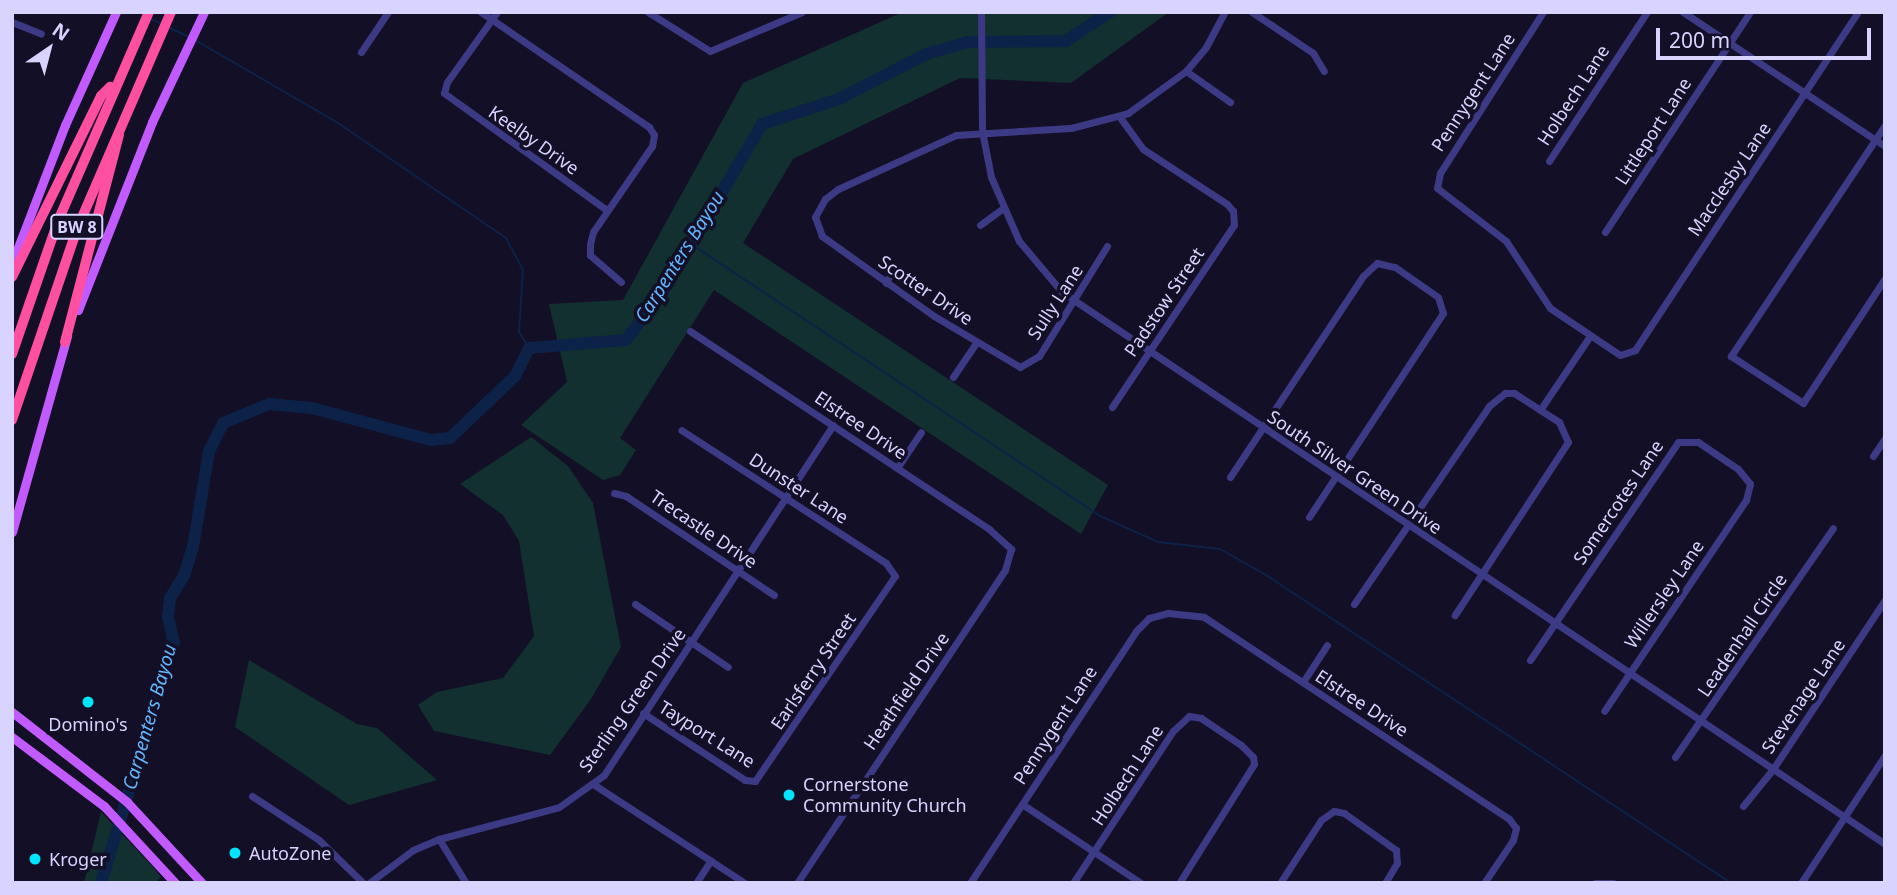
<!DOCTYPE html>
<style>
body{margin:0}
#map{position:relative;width:1897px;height:895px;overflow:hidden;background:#130f26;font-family:"Noto Sans",sans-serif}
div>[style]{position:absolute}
.green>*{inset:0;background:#12302f}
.stream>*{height:2px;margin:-1px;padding:0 1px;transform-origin:1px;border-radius:1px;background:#0c2248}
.river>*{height:12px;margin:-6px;padding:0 6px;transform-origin:6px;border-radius:6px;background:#0c2248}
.minor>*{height:7px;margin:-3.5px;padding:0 3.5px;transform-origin:3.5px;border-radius:3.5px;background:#3d3a85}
.major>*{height:9px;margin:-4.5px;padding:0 4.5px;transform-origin:4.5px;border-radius:4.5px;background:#c25bff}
.highway>*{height:10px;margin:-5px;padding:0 5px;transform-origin:5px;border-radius:5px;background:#ff4fa3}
.dots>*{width:19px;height:19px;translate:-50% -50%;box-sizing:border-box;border:4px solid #130f26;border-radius:50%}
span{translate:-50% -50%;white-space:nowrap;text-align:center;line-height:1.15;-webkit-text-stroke:7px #130f26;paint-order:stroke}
.shield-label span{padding:2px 5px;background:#130f26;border:2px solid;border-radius:5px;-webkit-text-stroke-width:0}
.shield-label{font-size:16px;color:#d9d4ff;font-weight:700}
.street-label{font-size:18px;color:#d9d4ff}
.poi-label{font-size:18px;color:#d9d4ff}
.left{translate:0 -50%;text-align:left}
.water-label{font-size:19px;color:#62b6ff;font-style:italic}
.frame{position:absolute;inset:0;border:14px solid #d9d4ff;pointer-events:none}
.north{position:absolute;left:14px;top:14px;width:70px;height:70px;-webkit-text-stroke:5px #130f26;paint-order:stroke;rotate:35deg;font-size:19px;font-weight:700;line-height:28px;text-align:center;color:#d9d4ff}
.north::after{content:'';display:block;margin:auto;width:24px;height:32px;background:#d9d4ff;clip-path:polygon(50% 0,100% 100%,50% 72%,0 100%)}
.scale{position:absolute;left:1656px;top:28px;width:215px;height:32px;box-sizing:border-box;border:4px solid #d9d4ff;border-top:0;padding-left:9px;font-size:21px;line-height:24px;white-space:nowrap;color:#d9d4ff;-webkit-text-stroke:5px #130f26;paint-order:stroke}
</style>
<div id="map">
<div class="green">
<div style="clip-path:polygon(903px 12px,1169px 12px,1071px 83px,960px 78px,793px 159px,743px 243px,1108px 485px,1081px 534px,714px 290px,620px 438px,636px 450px,620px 475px,603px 480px,521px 425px,567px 382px,549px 304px,623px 300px,743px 83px)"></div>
<div style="clip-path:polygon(531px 437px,568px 466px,593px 503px,621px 647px,591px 699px,550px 755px,434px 731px,418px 705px,437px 692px,503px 678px,534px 636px,519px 541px,503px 515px,460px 484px)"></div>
<div style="clip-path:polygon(249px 660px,357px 724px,377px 728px,437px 780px,349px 805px,235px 727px)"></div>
<div style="clip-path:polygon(101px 812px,153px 867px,161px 877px,155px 883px,84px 883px)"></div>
</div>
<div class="stream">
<div style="left:151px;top:19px;width:12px;rotate:24deg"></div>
<div style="left:170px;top:28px;width:19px;rotate:25deg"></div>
<div style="left:195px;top:40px;width:165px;rotate:30.1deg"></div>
<div style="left:338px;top:123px;width:204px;rotate:34.4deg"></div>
<div style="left:506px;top:238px;width:36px;rotate:62deg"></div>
<div style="left:523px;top:270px;width:62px;rotate:93.7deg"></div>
<div style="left:519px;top:332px;width:19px;rotate:58deg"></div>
<div style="left:691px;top:244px;width:491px;rotate:33.6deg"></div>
<div style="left:1100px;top:516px;width:64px;rotate:24.1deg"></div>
<div style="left:1158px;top:542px;width:62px;rotate:6.4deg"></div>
<div style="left:1220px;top:549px;width:53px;rotate:29.5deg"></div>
<div style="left:1266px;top:575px;width:558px;rotate:33.52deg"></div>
</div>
<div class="river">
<div style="left:101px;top:883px;width:251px;rotate:-73.1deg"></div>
<div style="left:174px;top:643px;width:27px;rotate:-103deg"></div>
<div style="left:168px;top:617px;width:19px;rotate:-84deg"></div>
<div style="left:170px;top:598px;width:26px;rotate:-58deg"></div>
<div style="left:184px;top:576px;width:30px;rotate:-73deg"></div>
<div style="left:193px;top:547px;width:97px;rotate:-80.5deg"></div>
<div style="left:209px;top:451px;width:31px;rotate:-63deg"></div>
<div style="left:223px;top:423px;width:50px;rotate:-22.4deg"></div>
<div style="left:269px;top:404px;width:43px;rotate:5.3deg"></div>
<div style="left:312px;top:408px;width:123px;rotate:15.1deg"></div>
<div style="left:431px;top:440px;width:19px;rotate:-6deg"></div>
<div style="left:450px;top:438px;width:90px;rotate:-43.6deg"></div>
<div style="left:515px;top:376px;width:31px;rotate:-63deg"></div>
<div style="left:529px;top:348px;width:97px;rotate:-4.7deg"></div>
<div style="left:626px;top:340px;width:63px;rotate:-52.8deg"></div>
<div style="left:664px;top:290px;width:193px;rotate:-59.4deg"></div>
<div style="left:762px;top:124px;width:81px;rotate:-18deg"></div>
<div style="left:839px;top:99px;width:98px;rotate:-27.3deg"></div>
<div style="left:926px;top:54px;width:44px;rotate:-15.9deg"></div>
<div style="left:968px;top:42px;width:98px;rotate:-0.6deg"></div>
<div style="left:1066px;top:41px;width:53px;rotate:-33.4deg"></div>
</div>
<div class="minor">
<div style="left:481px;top:12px;width:204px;rotate:34.4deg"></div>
<div style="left:649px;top:127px;width:9px;rotate:58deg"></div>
<div style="left:654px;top:135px;width:11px;rotate:100deg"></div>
<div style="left:652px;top:146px;width:104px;rotate:124.5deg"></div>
<div style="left:593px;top:232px;width:12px;rotate:104deg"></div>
<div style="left:590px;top:244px;width:11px;rotate:90deg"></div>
<div style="left:590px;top:255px;width:41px;rotate:41.1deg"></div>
<div style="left:497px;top:12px;width:86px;rotate:125.5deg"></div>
<div style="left:447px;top:82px;width:11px;rotate:105deg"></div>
<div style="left:444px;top:93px;width:201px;rotate:35.7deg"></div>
<div style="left:648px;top:12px;width:73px;rotate:32.2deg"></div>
<div style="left:710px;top:51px;width:100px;rotate:-23deg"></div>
<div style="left:981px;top:12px;width:119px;rotate:89.5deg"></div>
<div style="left:982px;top:131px;width:47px;rotate:78.9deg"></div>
<div style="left:991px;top:177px;width:70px;rotate:66.4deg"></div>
<div style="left:1019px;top:241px;width:67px;rotate:49.9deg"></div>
<div style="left:1062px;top:292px;width:991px;rotate:33.85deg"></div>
<div style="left:1252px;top:12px;width:73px;rotate:33.9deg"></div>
<div style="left:1313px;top:53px;width:21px;rotate:59deg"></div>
<div style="left:1543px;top:12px;width:191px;rotate:122.6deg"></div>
<div style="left:1440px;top:173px;width:15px;rotate:101deg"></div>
<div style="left:1437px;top:188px;width:87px;rotate:37.5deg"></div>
<div style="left:1506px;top:241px;width:80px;rotate:56.7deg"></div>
<div style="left:1550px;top:308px;width:84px;rotate:33.9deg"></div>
<div style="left:1620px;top:355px;width:16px;rotate:-18deg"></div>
<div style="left:1635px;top:350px;width:405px;rotate:-56.6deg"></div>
<div style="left:1683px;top:12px;width:242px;rotate:33.6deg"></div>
<div style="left:12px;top:22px;width:31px;rotate:22deg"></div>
<div style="left:361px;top:52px;width:48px;rotate:-56deg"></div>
<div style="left:1186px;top:71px;width:54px;rotate:35.2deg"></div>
<div style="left:1885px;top:125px;width:278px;rotate:123.7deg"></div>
<div style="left:1731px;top:356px;width:86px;rotate:33.1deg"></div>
<div style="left:1803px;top:403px;width:149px;rotate:-56.7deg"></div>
<div style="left:1549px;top:161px;width:178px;rotate:-56.7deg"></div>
<div style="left:980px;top:225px;width:29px;rotate:-36deg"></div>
<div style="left:1605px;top:232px;width:263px;rotate:-56.6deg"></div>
<div style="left:1107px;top:246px;width:129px;rotate:121.7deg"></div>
<div style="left:1039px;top:356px;width:22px;rotate:150deg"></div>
<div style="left:1020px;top:367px;width:100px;rotate:-149.3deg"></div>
<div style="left:934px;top:316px;width:138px;rotate:-144.5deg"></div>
<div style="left:822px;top:236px;width:20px;rotate:-110deg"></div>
<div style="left:815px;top:217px;width:21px;rotate:-61deg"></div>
<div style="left:825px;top:199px;width:16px;rotate:-38deg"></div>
<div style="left:838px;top:189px;width:130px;rotate:-24.6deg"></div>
<div style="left:956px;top:135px;width:115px;rotate:-3.5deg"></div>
<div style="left:1071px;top:128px;width:59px;rotate:-14.7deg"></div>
<div style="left:1128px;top:113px;width:72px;rotate:-35.9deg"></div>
<div style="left:1186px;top:71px;width:31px;rotate:-50deg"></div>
<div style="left:1206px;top:47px;width:40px;rotate:-62deg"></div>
<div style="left:886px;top:283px;width:17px;rotate:-65deg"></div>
<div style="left:690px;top:331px;width:359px;rotate:33.5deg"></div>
<div style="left:989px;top:529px;width:30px;rotate:42deg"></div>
<div style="left:1011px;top:549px;width:22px;rotate:106deg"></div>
<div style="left:1005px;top:570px;width:376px;rotate:123.6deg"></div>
<div style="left:953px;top:377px;width:41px;rotate:-55.9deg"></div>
<div style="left:1112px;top:407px;width:219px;rotate:-56.2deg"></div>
<div style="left:1234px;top:225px;width:14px;rotate:-94deg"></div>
<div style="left:1233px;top:211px;width:9px;rotate:-131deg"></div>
<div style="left:1227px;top:204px;width:100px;rotate:-146.8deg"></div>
<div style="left:1143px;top:149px;width:41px;rotate:-126deg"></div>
<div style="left:1540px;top:410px;width:89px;rotate:-56deg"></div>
<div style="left:1873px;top:456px;width:22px;rotate:-56deg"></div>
<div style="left:897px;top:468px;width:43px;rotate:-56.3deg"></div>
<div style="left:1230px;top:477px;width:241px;rotate:-56.5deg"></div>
<div style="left:1363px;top:276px;width:19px;rotate:-43deg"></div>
<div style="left:1377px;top:263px;width:18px;rotate:13deg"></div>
<div style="left:1395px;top:267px;width:52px;rotate:34.9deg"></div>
<div style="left:1438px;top:297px;width:17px;rotate:73deg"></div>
<div style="left:1443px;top:313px;width:244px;rotate:123.3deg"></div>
<div style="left:614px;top:493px;width:12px;rotate:14deg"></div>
<div style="left:626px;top:496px;width:178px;rotate:33.8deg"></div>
<div style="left:635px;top:604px;width:112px;rotate:34.1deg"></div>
<div style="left:1354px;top:604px;width:240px;rotate:-55.7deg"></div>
<div style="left:1489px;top:406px;width:21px;rotate:-39deg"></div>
<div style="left:1505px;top:393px;width:9px"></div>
<div style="left:1514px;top:393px;width:54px;rotate:32.8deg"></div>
<div style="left:1559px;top:422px;width:22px;rotate:66deg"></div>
<div style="left:1568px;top:442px;width:207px;rotate:123.2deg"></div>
<div style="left:1530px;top:660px;width:263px;rotate:-55.8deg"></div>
<div style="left:1678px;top:442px;width:20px"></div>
<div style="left:1698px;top:442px;width:48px;rotate:34deg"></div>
<div style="left:1738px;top:469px;width:19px;rotate:51deg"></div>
<div style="left:1750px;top:484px;width:16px;rotate:104deg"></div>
<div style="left:1746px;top:500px;width:254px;rotate:123.9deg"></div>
<div style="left:1303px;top:682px;width:44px;rotate:-57deg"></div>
<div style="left:643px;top:713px;width:122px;rotate:33.3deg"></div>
<div style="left:745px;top:780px;width:10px;rotate:6deg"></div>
<div style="left:755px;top:781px;width:248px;rotate:-55.7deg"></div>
<div style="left:895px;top:576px;width:16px;rotate:-125deg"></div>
<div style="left:886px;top:563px;width:244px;rotate:-147deg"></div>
<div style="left:1675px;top:757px;width:278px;rotate:-55.4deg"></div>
<div style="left:593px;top:784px;width:181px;rotate:33.1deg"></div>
<div style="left:252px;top:796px;width:80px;rotate:33.3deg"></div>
<div style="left:319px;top:840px;width:62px;rotate:44.3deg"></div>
<div style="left:1022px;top:804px;width:143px;rotate:33.6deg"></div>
<div style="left:1743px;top:806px;width:48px;rotate:-51deg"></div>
<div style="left:1773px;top:769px;width:203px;rotate:-56.5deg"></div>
<div style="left:439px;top:839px;width:52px;rotate:58.5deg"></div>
<div style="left:369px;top:883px;width:55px;rotate:-36.9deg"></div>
<div style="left:413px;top:850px;width:28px;rotate:-23deg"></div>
<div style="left:439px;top:839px;width:124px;rotate:-14.9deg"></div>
<div style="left:559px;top:807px;width:55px;rotate:-35.4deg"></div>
<div style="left:604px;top:775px;width:418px;rotate:-56.8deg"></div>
<div style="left:696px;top:883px;width:27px;rotate:-57deg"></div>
<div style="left:970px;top:883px;width:302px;rotate:-56.6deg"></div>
<div style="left:1136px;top:631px;width:18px;rotate:-45deg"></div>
<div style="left:1149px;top:618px;width:20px;rotate:-15deg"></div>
<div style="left:1168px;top:613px;width:36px;rotate:6deg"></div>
<div style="left:1204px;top:617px;width:366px;rotate:33.5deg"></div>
<div style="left:1509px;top:819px;width:11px;rotate:52deg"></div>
<div style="left:1516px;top:828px;width:12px;rotate:104deg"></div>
<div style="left:1513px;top:840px;width:52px;rotate:124deg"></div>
<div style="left:1073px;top:883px;width:182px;rotate:-56.7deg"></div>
<div style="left:1173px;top:731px;width:22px;rotate:-43deg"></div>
<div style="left:1189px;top:716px;width:12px;rotate:9deg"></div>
<div style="left:1201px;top:718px;width:48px;rotate:34deg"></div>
<div style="left:1241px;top:745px;width:17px;rotate:45deg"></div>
<div style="left:1253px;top:757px;width:7px;rotate:82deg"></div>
<div style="left:1254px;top:764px;width:141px;rotate:122.2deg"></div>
<div style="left:1280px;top:883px;width:75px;rotate:-56.9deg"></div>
<div style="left:1321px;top:820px;width:16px;rotate:-35deg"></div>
<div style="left:1334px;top:811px;width:10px;rotate:11deg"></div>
<div style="left:1344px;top:813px;width:64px;rotate:35.4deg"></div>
<div style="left:1396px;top:850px;width:13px;rotate:86deg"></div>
<div style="left:1397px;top:863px;width:23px;rotate:121deg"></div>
<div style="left:1595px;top:883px;width:18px"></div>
<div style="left:1801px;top:883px;width:153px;rotate:-56.7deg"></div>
</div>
<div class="major">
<div style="left:12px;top:263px;width:148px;rotate:-69deg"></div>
<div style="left:65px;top:125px;width:124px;rotate:-65.7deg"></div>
<div style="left:78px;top:310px;width:202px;rotate:-68.5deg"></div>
<div style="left:152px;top:122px;width:122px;rotate:-64.7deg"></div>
<div style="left:12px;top:532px;width:204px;rotate:-74.3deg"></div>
<div style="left:12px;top:712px;width:146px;rotate:38deg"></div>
<div style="left:127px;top:802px;width:110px;rotate:47.2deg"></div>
<div style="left:12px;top:737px;width:115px;rotate:36.9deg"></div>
<div style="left:104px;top:806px;width:105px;rotate:47.3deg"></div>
</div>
<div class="highway">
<div style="left:12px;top:277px;width:202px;rotate:-63.8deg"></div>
<div style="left:101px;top:96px;width:13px;rotate:-45deg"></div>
<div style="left:65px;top:342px;width:214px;rotate:-75.4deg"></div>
<div style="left:12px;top:354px;width:141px;rotate:-70.9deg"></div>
<div style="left:58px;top:221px;width:228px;rotate:-66.5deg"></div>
<div style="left:12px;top:420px;width:202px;rotate:-71.2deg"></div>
<div style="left:77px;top:229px;width:236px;rotate:-66.6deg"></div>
</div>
<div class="dots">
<div style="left:88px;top:702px;background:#00e5ff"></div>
<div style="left:789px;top:795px;background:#00e5ff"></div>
<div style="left:235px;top:853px;background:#00e5ff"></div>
<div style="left:35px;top:859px;background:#00e5ff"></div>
</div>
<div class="shield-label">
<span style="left:77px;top:227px">BW 8</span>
</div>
<div class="street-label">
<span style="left:1473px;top:92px;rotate:-57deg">Pennygent Lane</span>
<span style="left:1573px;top:95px;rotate:-57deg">Holbech Lane</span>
<span style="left:1653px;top:131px;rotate:-57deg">Littleport Lane</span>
<span style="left:534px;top:140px;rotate:35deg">Keelby Drive</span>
<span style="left:1729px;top:179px;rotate:-56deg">Macclesby Lane</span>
<span style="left:926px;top:290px;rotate:34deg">Scotter Drive</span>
<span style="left:1055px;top:302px;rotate:-57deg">Sully Lane</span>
<span style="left:1164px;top:302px;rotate:-56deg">Padstow Street</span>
<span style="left:861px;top:425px;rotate:34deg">Elstree Drive</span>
<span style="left:1355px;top:472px;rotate:34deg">South Silver Green Drive</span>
<span style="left:799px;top:488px;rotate:33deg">Dunster Lane</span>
<span style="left:1618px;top:502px;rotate:-56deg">Somercotes Lane</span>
<span style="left:704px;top:529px;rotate:34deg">Trecastle Drive</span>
<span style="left:1664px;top:594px;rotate:-56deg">Willersley Lane</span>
<span style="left:1742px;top:635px;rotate:-56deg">Leadenhall Circle</span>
<span style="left:813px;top:671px;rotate:-56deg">Earlsferry Street</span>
<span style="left:906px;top:691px;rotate:-56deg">Heathfield Drive</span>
<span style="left:1803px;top:696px;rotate:-56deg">Stevenage Lane</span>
<span style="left:632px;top:700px;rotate:-55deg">Sterling Green Drive</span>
<span style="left:1362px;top:703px;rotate:33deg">Elstree Drive</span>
<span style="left:1055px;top:725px;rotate:-57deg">Pennygent Lane</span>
<span style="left:707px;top:734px;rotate:32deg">Tayport Lane</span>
<span style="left:1127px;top:775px;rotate:-57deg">Holbech Lane</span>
</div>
<div class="poi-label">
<span style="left:88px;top:724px">Domino's</span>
<span class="left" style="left:803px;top:795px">Cornerstone<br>Community Church</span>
<span class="left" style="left:249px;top:853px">AutoZone</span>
<span class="left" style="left:49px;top:859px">Kroger</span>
</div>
<div class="water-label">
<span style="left:680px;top:257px;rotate:-58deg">Carpenters Bayou</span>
<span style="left:150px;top:717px;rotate:-74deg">Carpenters Bayou</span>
</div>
<div class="frame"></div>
<div class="north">N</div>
<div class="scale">200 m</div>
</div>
